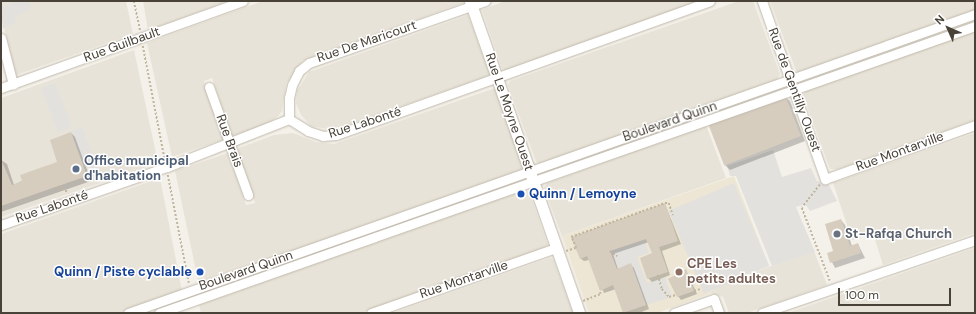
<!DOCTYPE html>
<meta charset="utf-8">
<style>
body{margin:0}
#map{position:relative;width:976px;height:314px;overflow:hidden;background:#f4f1ea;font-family:"DM Sans",sans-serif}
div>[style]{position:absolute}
.residential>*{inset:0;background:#e8e3d8}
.education>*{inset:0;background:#ede6d4}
.parking>*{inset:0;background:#e3e1de;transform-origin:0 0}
.shadow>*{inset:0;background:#0003}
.building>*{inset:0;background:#d6cdbf;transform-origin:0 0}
.path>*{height:1.5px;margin-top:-0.75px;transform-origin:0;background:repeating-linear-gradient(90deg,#c1b59e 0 2px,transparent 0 4px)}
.roads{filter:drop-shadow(0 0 1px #c0b9ac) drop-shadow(0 0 1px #c0b9ac)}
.minor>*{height:9px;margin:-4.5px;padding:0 4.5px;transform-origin:4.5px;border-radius:4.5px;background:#fff}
.tertiary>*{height:11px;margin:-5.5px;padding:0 5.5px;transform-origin:5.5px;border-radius:5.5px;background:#fff}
.dots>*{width:11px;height:11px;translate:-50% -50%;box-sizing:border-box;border:2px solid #fff;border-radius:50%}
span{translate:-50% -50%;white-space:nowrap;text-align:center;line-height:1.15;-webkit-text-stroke:3px #fff;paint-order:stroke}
.street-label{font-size:13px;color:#484238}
.service-label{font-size:13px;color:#4e5e75;font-weight:700}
.left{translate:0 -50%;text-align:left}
.transit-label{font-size:13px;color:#164399;font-weight:700}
.right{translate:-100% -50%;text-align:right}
.worship-label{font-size:13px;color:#5b616d;font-weight:700}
.education-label{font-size:13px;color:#785e54;font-weight:700}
.frame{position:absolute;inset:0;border:2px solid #484238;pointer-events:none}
.north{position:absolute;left:928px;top:8px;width:40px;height:40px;-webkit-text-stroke:3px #fff;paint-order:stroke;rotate:315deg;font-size:11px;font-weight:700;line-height:16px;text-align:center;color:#484238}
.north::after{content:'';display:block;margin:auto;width:14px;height:18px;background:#484238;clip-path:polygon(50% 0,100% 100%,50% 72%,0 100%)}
.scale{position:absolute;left:838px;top:288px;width:113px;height:18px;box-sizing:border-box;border:2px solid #484238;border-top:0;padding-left:5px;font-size:12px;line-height:14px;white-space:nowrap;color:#484238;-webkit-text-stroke:3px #fff;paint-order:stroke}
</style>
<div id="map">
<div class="residential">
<div style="clip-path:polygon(1px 1px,126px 1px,133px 34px,16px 75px,1px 16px)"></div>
<div style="clip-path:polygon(143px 1px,229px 1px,148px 30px)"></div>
<div style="clip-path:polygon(263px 1px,465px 1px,465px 2px,302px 61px,286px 84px,282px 111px,278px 116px,268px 124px,232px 136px,212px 78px,204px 81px,224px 139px,172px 157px,147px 43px)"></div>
<div style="clip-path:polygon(505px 1px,703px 1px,506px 71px,502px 68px,482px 10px)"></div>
<div style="clip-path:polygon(739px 1px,753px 1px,780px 74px,776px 81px,539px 164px,536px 161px,508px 85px,510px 81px)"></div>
<div style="clip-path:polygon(770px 1px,975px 1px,975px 11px,797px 73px)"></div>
<div style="clip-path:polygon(468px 15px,490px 75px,333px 130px,311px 126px,301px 115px,296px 103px,297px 91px,309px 72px)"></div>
<div style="clip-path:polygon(975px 31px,975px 120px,838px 169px,830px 169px,803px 95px,806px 91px)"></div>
<div style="clip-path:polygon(134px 50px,158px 163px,1px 217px,1px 98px)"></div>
<div style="clip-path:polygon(495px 88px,523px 169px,199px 285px,175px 171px,228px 153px,246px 205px,255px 203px,237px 150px,239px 148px,274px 135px,293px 133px,316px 142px,334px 144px)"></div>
<div style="clip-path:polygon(706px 125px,726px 178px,562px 236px,544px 188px,547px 183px)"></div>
<div style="clip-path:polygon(975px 133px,975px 233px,883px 265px,873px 233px,852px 240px,833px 183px)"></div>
<div style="clip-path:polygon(160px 178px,182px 291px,119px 313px,1px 313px,1px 234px)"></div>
<div style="clip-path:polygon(523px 190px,529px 192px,548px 245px,535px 252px,361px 313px,201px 313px,199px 305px)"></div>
<div style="clip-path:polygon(975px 248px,975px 313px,788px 313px)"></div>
<div style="clip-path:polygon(814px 251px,827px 285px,747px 313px,729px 313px,723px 297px,711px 293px,712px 287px)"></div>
<div style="clip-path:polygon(550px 258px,553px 259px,573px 313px,393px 313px)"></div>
</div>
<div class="education">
<div style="clip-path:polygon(734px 176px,769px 266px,713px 287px,711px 293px,657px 313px,589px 313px,562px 236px)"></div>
</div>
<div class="parking">
<div style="clip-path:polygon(18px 1px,29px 1px,31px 9px,15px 17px,16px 22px,3px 29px,1px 7px)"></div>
<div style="left:55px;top:83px;width:47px;height:15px;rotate:69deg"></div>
<div style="left:82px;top:127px;width:53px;height:12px;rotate:69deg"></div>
<div style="clip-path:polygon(773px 150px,782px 177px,811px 168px,817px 181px,829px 185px,837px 201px,810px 211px,805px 204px,796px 207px,815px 252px,772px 266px,736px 176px,730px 176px,727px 166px)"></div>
<div style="left:734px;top:183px;width:90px;height:71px;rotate:67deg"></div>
<div style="clip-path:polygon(645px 240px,649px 253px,637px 257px,647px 283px,665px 277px,672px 297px,646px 305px,631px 264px,617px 269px,610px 251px)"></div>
</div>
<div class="shadow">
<div style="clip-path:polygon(785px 97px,790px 101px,805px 141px,730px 170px,725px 165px)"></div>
<div style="clip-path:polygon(71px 133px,75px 137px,91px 181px,1px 212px,1px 160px,7px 164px,14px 185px,59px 162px)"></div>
<div style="clip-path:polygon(665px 204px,681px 244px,662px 251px,670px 275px,652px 282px,648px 278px,653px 254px,649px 242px,613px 254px,618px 269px,631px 265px,634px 268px,649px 309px,639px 313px,624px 313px,616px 289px,604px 293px,589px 260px,584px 261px,580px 258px)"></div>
<div style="clip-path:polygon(841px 220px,845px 225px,852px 246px,858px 244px,865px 258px,835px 268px,828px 254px,835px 251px)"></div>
<div style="clip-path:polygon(686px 270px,697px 294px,681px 300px,678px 296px)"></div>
</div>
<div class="building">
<div style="left:785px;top:95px;width:44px;height:82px;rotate:69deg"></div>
<div style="clip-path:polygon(71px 132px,87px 176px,1px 206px,1px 159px,12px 185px,22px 181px,20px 175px,57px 162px,50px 140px)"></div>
<div style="clip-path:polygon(665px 203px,678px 241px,659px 247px,668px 272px,647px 279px,640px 258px,652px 253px,646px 239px,610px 251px,617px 269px,631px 263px,646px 305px,623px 313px,613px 285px,600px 291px,587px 256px,580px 259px,571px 237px)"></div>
<div style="clip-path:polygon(841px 219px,850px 246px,858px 243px,861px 253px,830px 263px,827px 253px,833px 251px,825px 224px)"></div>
<div style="clip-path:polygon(686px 269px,694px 291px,677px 297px,668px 279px)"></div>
</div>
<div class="path">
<div style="left:134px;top:1px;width:30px;rotate:78deg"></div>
<div style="left:143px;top:46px;width:116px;rotate:79.1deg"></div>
<div style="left:168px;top:175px;width:110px;rotate:79deg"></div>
<div style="left:820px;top:185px;width:29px;rotate:128deg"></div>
<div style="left:802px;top:208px;width:78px;rotate:69deg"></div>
<div style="left:59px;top:186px;width:12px;rotate:35deg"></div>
<div style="left:566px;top:251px;width:10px;rotate:-17deg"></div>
<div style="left:576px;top:248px;width:12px;rotate:-114deg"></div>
<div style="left:571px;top:237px;width:100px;rotate:-19.9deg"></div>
<div style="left:665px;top:203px;width:4px"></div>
<div style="left:669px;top:203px;width:13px;rotate:72deg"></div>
<div style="left:610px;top:251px;width:9px;rotate:36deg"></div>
<div style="left:658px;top:275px;width:15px;rotate:74deg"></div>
<div style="left:662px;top:289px;width:11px;rotate:49deg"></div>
<div style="left:669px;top:297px;width:7px;rotate:-16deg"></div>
<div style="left:694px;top:291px;width:6px;rotate:-18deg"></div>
<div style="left:583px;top:301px;width:18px;rotate:-22deg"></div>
<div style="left:600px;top:294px;width:3px;rotate:-90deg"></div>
</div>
<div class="roads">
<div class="minor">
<div style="left:762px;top:1px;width:189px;rotate:70.5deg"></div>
<div style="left:825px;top:179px;width:159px;rotate:-19.8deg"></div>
<div style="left:1px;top:38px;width:48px;rotate:75.4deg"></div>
<div style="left:209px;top:87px;width:115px;rotate:70.1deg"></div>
<div style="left:1px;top:88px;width:257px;rotate:-19.8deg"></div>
<div style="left:289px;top:119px;width:22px;rotate:32deg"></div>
<div style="left:308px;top:131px;width:16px;rotate:18deg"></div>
<div style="left:323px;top:136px;width:13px;rotate:-4deg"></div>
<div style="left:336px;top:135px;width:397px;rotate:-19.7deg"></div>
<div style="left:289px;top:119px;width:21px;rotate:-90deg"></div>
<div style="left:289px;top:98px;width:13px;rotate:-77deg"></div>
<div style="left:292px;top:85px;width:16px;rotate:-63deg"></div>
<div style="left:299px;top:71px;width:13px;rotate:-39deg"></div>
<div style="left:309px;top:63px;width:187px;rotate:-19.4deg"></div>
<div style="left:1px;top:225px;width:176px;rotate:-19.3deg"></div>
<div style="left:167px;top:167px;width:131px;rotate:-21.5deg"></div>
<div style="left:128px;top:313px;width:898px;rotate:-19.44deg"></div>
<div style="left:159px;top:313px;width:865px;rotate:-19.38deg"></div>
<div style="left:371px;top:313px;width:196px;rotate:-19.4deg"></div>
<div style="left:674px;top:313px;width:42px;rotate:-19.3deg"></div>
<div style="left:714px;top:299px;width:15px;rotate:70deg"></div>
<div style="left:762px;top:313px;width:225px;rotate:-18.9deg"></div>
</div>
<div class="tertiary">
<div style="left:470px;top:1px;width:330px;rotate:70.7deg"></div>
</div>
</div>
<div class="dots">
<div style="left:76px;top:169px;background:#5c6f8a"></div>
<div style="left:521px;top:194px;background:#1a4fb4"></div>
<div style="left:837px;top:234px;background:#6b7280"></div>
<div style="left:200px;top:272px;background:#1a4fb4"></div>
<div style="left:679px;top:272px;background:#8d6e63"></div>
</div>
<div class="street-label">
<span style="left:367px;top:42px;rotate:-19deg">Rue De Maricourt</span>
<span style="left:122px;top:45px;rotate:-20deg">Rue Guilbault</span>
<span style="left:794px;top:90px;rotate:70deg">Rue de Gentilly Ouest</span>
<span style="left:509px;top:112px;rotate:71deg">Rue Le Moyne Ouest</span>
<span style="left:670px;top:122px;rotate:-19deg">Boulevard Quinn</span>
<span style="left:365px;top:123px;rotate:-18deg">Rue Labonté</span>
<span style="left:229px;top:141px;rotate:70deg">Rue Brais</span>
<span style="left:900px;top:152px;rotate:-20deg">Rue Montarville</span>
<span style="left:52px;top:207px;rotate:-19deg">Rue Labonté</span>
<span style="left:246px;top:271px;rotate:-19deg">Boulevard Quinn</span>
<span style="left:464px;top:280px;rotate:-19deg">Rue Montarville</span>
</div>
<div class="service-label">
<span class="left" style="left:84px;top:169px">Office municipal<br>d'habitation</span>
</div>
<div class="transit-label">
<span class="left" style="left:529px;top:194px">Quinn / Lemoyne</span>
<span class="right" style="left:192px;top:272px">Quinn / Piste cyclable</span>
</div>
<div class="worship-label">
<span class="left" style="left:845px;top:234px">St-Rafqa Church</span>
</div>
<div class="education-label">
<span class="left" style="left:687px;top:272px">CPE Les<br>petits adultes</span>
</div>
<div class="frame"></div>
<div class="north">N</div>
<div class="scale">100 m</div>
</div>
